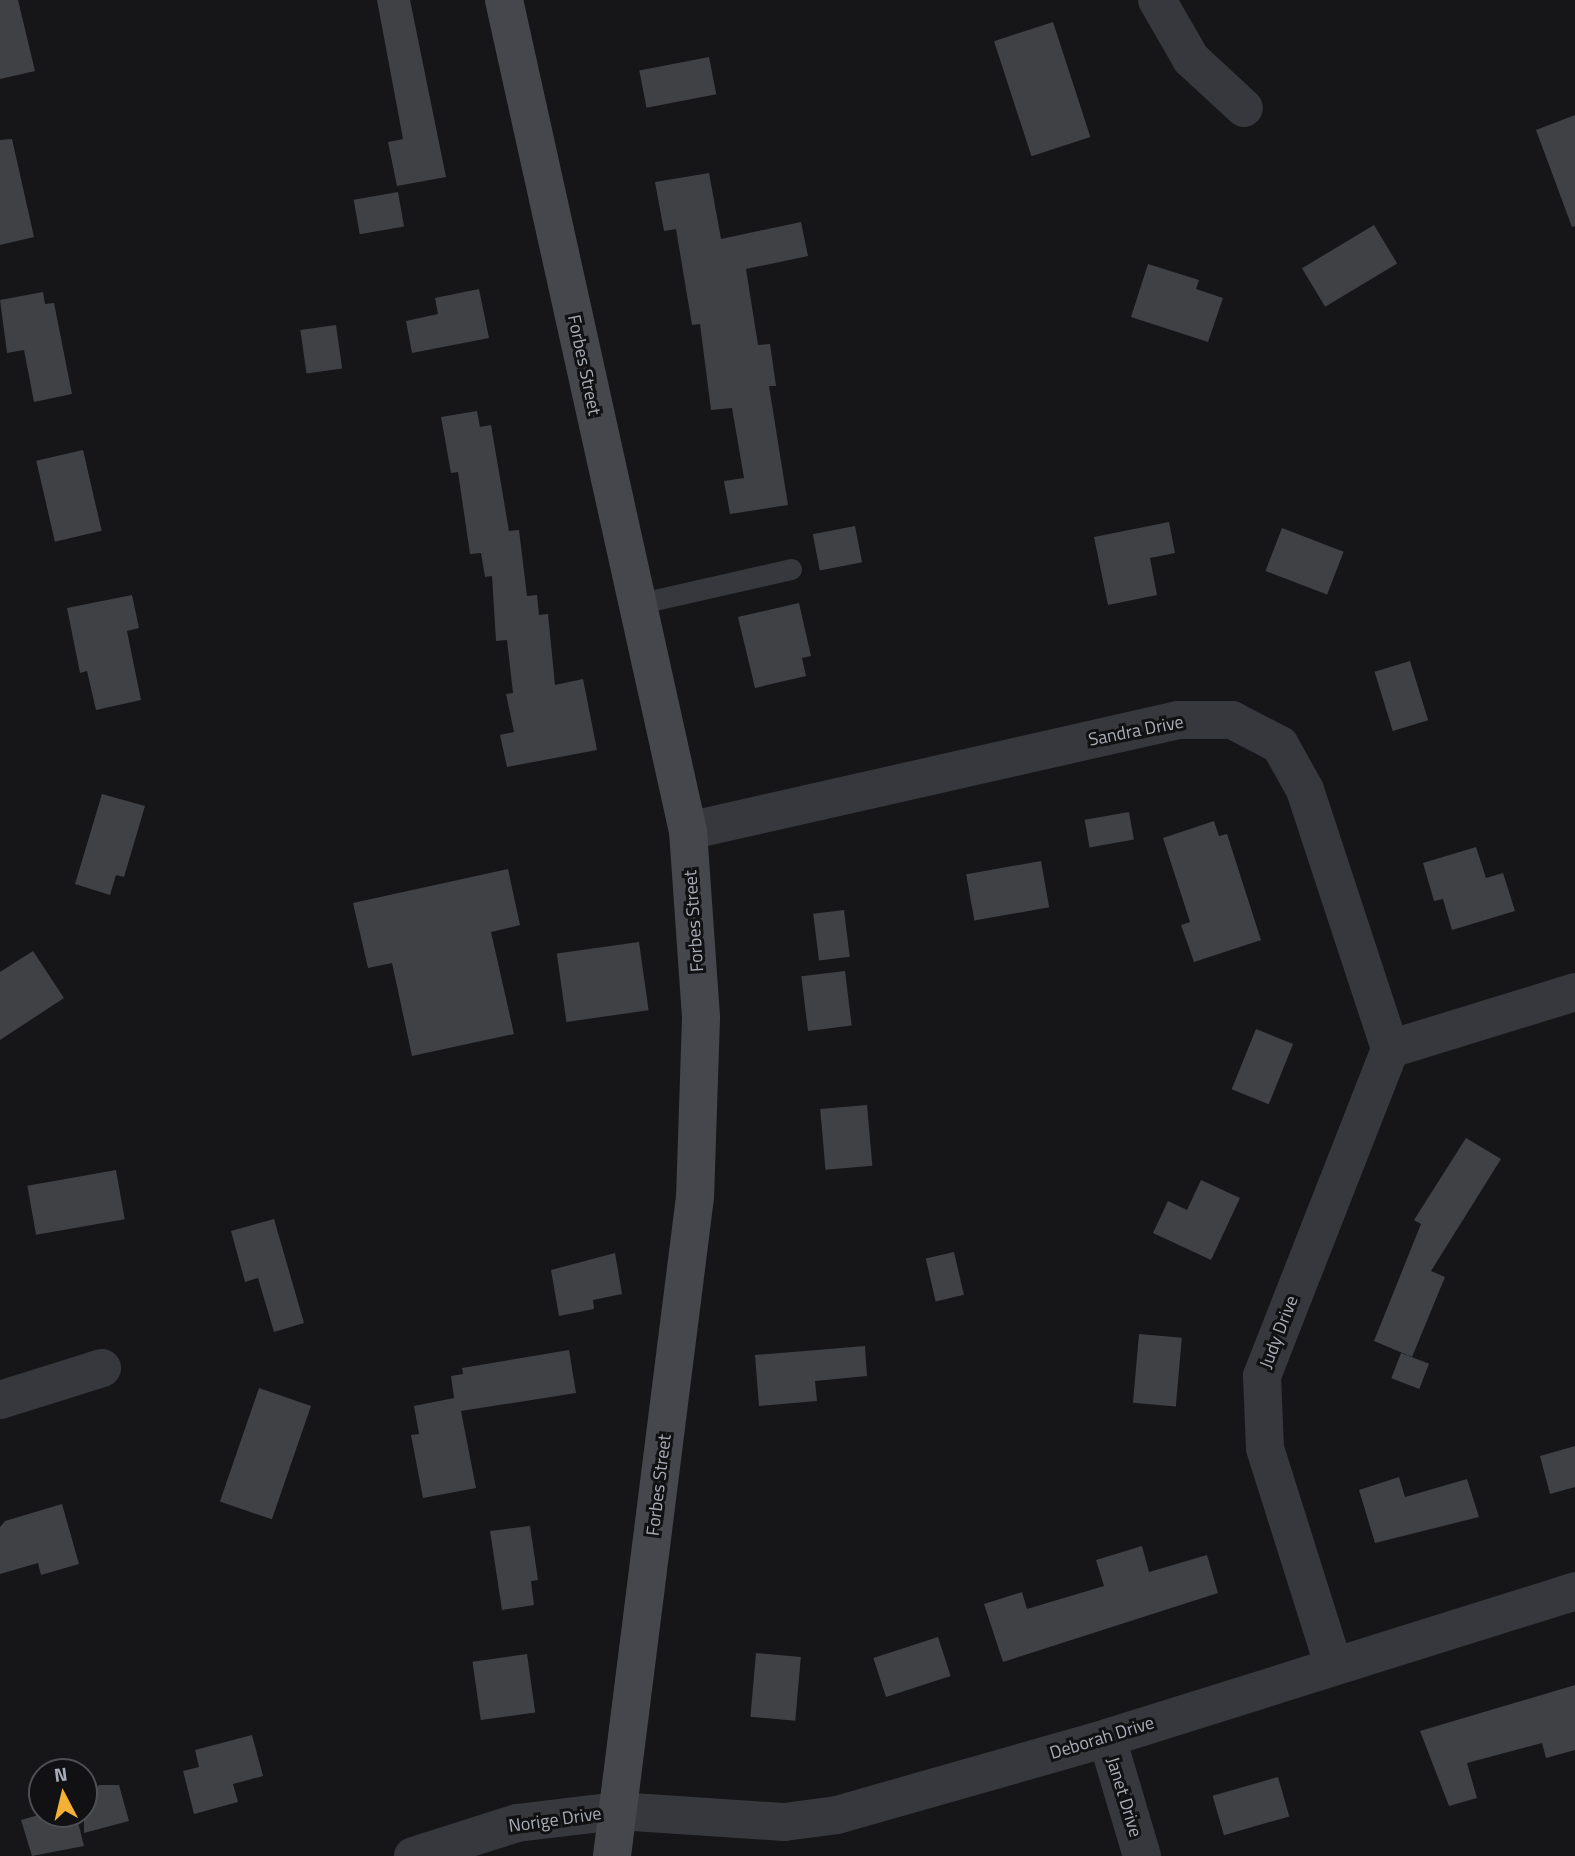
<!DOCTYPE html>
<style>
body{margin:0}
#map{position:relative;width:1575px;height:1856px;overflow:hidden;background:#161618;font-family:"Titillium Web",sans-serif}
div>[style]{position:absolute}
.building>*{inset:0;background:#404145;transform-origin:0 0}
.service>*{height:21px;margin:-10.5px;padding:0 10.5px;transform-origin:10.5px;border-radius:10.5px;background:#37383d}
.minor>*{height:38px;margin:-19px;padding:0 19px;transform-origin:19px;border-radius:19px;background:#37383d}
.secondary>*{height:38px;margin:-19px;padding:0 19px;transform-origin:19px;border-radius:19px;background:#45474d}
span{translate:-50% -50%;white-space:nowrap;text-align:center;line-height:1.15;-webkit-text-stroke:6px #111113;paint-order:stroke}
.street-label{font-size:18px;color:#a8adb8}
.north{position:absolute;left:28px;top:1758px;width:70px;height:70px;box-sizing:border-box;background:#111113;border:2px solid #4d4f55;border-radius:50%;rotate:353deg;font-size:19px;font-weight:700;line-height:28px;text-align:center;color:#a8adb8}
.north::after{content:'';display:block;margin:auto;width:24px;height:32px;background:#f2b134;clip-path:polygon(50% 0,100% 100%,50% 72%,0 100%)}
</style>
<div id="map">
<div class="building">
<div style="clip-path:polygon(0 0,18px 0,35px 71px,0 79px)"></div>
<div style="clip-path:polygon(377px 0,410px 0,446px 177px,397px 186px,388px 142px,403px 139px)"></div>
<div style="left:1053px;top:22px;width:121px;height:62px;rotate:72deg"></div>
<div style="left:709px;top:57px;width:38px;height:71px;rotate:79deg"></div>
<div style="clip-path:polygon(1575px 115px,1575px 226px,1572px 227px,1536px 130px)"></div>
<div style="clip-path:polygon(12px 139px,34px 237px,0 245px,0 140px)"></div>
<div style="clip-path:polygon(709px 173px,721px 239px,801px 222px,808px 256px,746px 269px,758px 345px,770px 344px,776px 386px,769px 386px,788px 505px,730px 514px,724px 481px,744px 478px,732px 408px,711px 410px,700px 324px,692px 325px,676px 229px,664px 231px,655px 182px)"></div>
<div style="left:398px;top:192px;width:35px;height:45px;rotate:80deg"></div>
<div style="left:1374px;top:225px;width:45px;height:84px;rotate:59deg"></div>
<div style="clip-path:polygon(1148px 264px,1199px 280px,1196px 289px,1223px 298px,1208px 342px,1131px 317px)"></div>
<div style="clip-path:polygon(479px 289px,489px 338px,412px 353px,406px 321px,438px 314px,435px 298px)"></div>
<div style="clip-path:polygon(43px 292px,45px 304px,54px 303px,72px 394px,34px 402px,24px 350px,7px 353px,0 300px)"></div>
<div style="left:336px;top:325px;width:44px;height:36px;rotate:82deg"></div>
<div style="clip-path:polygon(477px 411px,480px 427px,491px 425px,509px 531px,519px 530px,527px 596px,537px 595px,539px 615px,548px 614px,555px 685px,583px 679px,597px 750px,507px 767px,500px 735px,514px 732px,506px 694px,513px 693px,507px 640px,496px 641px,492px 576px,485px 577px,481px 553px,470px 554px,458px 472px,451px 473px,441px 417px)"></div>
<div style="left:83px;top:450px;width:83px;height:48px;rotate:77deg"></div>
<div style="clip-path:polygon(1169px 522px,1175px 553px,1150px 558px,1157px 595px,1108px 605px,1094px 537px)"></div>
<div style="left:855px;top:526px;width:37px;height:43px;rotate:79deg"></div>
<div style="left:1282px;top:528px;width:66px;height:46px;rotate:21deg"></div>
<div style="clip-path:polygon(132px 595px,139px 628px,127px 631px,141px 700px,96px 710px,87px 671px,80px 673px,67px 608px)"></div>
<div style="clip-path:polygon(799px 603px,811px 656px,802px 658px,806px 676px,755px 688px,738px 617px)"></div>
<div style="left:1410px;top:661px;width:62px;height:37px;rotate:73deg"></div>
<div style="clip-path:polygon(102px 794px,145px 806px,124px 877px,116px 875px,110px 895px,75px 884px)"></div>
<div style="left:1129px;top:812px;width:28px;height:45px;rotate:80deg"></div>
<div style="clip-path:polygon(1214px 821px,1219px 836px,1227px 834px,1261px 940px,1194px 962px,1181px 925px,1190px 922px,1163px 838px)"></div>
<div style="clip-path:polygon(1476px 847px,1486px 878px,1503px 873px,1515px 911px,1452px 930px,1443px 899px,1434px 901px,1423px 863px)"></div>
<div style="left:1041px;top:861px;width:47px;height:76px;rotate:80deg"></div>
<div style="clip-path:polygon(508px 869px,520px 925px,491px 932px,514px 1034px,412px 1056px,392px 963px,368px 968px,353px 903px)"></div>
<div style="left:844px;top:910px;width:47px;height:31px;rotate:83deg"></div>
<div style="left:639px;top:942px;width:69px;height:83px;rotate:82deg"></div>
<div style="clip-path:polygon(33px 951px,64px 998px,0 1040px,0 972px)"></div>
<div style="left:845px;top:971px;width:55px;height:44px;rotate:83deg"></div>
<div style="left:1256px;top:1029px;width:40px;height:65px;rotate:22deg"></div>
<div style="left:867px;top:1105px;width:61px;height:47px;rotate:85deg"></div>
<div style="clip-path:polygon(1466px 1138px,1501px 1159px,1431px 1271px,1445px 1277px,1412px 1357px,1374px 1341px,1421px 1224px,1414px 1220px)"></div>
<div style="left:116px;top:1170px;width:50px;height:90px;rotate:80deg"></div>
<div style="clip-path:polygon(1201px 1180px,1240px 1198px,1211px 1260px,1153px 1233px,1168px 1201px,1187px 1210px)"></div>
<div style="clip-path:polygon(274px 1219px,304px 1323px,274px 1332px,258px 1278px,245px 1282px,231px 1231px)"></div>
<div style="left:954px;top:1252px;width:44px;height:29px;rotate:77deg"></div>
<div style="clip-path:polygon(615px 1253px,622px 1294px,593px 1300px,594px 1309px,559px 1316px,551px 1270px)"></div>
<div style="left:1139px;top:1334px;width:43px;height:69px;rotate:5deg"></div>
<div style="clip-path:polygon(865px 1346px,867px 1376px,815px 1381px,817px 1401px,759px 1406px,755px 1355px)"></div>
<div style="clip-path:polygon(569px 1350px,576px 1393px,461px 1411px,476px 1488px,423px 1498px,411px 1435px,419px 1434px,414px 1406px,454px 1398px,451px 1376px,463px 1374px,462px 1368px)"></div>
<div style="left:1401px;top:1353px;width:30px;height:27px;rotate:21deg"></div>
<div style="left:259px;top:1388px;width:55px;height:120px;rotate:19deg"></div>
<div style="clip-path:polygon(1575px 1446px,1575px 1487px,1550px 1494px,1540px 1456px)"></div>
<div style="clip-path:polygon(1399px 1477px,1405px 1497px,1467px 1479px,1479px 1517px,1375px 1543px,1359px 1490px)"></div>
<div style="clip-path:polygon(62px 1504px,79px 1564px,41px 1575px,38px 1563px,0 1574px,0 1527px,5px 1521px)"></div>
<div style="clip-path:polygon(530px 1526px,538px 1580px,531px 1581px,534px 1605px,502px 1610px,490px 1531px)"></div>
<div style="clip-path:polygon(1142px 1546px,1149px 1572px,1207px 1555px,1218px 1593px,1003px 1662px,984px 1604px,1022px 1592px,1027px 1609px,1104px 1586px,1096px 1560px)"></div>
<div style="left:938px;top:1637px;width:41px;height:68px;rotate:72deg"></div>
<div style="left:756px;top:1653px;width:45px;height:64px;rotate:5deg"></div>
<div style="left:527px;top:1654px;width:59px;height:55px;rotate:82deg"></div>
<div style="clip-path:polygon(1575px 1685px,1575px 1750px,1546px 1758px,1542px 1743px,1467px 1763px,1477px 1798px,1449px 1806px,1420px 1731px)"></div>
<div style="clip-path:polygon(252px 1735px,263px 1776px,233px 1784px,238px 1802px,194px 1814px,183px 1771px,199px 1767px,195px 1750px)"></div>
<div style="left:1278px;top:1777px;width:41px;height:68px;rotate:74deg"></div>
<div style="clip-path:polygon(100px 1785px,119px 1785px,129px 1821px,84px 1833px,84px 1790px)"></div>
<div style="clip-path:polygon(42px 1814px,76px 1814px,84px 1846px,32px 1856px,21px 1820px)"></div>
</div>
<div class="service">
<div style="left:637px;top:604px;width:158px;rotate:-12.8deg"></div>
</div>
<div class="minor">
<div style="left:1157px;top:0;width:68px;rotate:60deg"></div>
<div style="left:1191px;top:59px;width:72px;rotate:42.8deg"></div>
<div style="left:688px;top:831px;width:502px;rotate:-12.76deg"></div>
<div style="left:1178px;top:720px;width:54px"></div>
<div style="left:1232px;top:720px;width:54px;rotate:27.5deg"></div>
<div style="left:1280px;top:745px;width:51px;rotate:60.9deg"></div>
<div style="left:1305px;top:790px;width:273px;rotate:71.8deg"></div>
<div style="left:1390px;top:1049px;width:194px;rotate:-17.1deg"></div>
<div style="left:0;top:1400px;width:107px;rotate:-17.4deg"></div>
<div style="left:1333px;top:1664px;width:226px;rotate:-107.5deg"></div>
<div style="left:1265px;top:1448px;width:72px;rotate:-92.4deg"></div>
<div style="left:1262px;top:1376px;width:351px;rotate:-68.6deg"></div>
<div style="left:1107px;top:1738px;width:123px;rotate:73.5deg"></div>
<div style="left:413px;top:1856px;width:109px;rotate:-17.6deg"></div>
<div style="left:517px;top:1823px;width:102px;rotate:-6.8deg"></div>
<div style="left:618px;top:1811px;width:166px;rotate:3.8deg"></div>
<div style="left:784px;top:1822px;width:53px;rotate:-7.5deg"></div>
<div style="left:837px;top:1815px;width:281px;rotate:-15.9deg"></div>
<div style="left:1107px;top:1738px;width:491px;rotate:-17.4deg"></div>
</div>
<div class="secondary">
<div style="left:504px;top:0;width:851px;rotate:77.52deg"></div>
<div style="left:688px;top:831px;width:187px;rotate:86deg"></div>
<div style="left:701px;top:1018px;width:179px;rotate:91.9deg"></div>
<div style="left:695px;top:1197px;width:664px;rotate:97.18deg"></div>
</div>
<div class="street-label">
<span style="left:584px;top:365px;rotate:78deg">Forbes Street</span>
<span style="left:1136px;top:731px;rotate:-11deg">Sandra Drive</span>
<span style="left:694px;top:921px;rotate:-94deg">Forbes Street</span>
<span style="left:1279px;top:1332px;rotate:-69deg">Judy Drive</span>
<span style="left:659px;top:1485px;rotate:-83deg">Forbes Street</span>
<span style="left:1102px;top:1738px;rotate:-17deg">Deborah Drive</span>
<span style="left:1124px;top:1797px;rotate:73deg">Janet Drive</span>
<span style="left:555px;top:1820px;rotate:-8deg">Norige Drive</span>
</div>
<div class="north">N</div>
</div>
